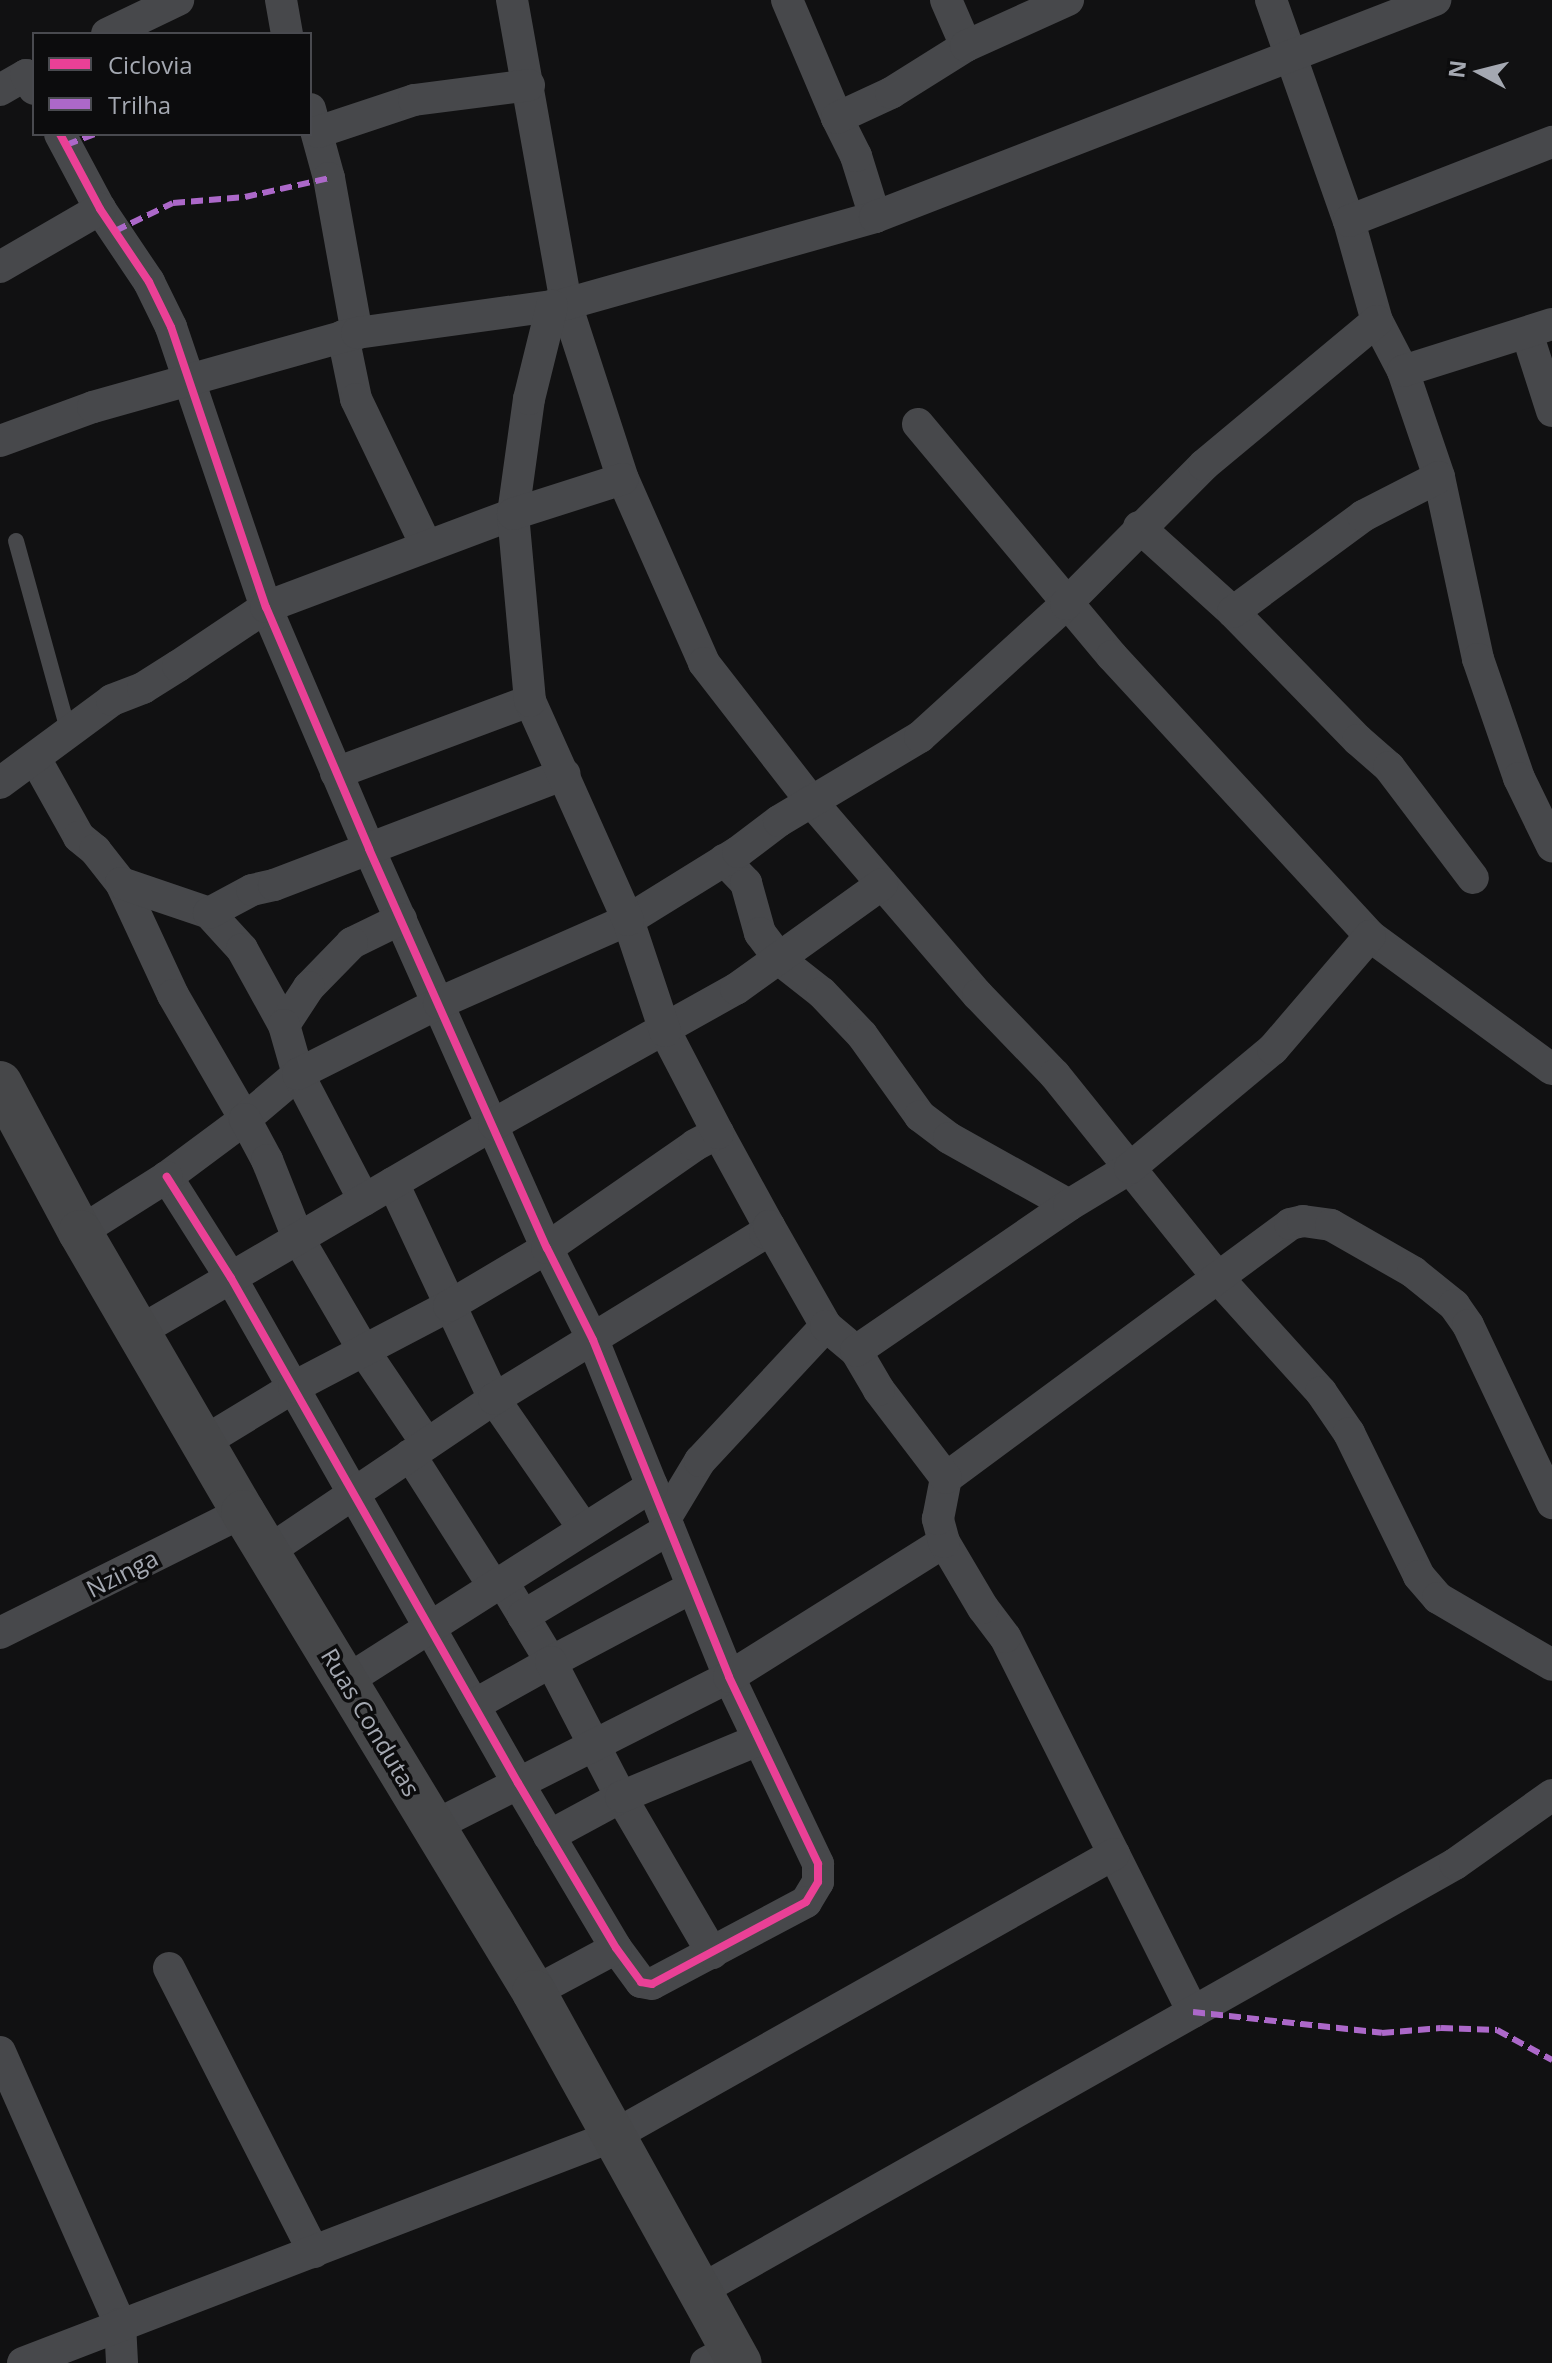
<!DOCTYPE html>
<style>
body{margin:0}
#map{position:relative;width:1552px;height:2363px;overflow:hidden;background:#111112;font-family:"Open Sans",sans-serif}
div>[style]{position:absolute}
.lane>*{height:16px;margin:-8px;padding:0 8px;transform-origin:8px;border-radius:8px;background:#47484b}
.street>*{height:32px;margin:-16px;padding:0 16px;transform-origin:16px;border-radius:16px;background:#47484b}
.secondary>*{height:44px;margin:-22px;padding:0 22px;transform-origin:22px;border-radius:22px;background:#464749}
.quiet>*{height:6px;margin-top:-3px;transform-origin:0;background:repeating-linear-gradient(90deg,#ac68c9 0 12px,transparent 0 18px)}
.cycleway>*{height:8px;margin:-4px;padding:0 4px;transform-origin:4px;border-radius:4px;background:#ea4096}
span{translate:-50% -50%;white-space:nowrap;text-align:center;line-height:1.15;-webkit-text-stroke:7px #0c0c0d;paint-order:stroke}
.street-label{font-size:24px;color:#a4a8b1}
.legend{position:absolute;left:32px;top:32px;width:280px;height:104px;box-sizing:border-box;background:#0c0c0d;border:2px solid #494a4f;margin:0;padding:10px 14px;list-style:none;font-size:24px;color:#a4a8b1}
.legend li{display:flex;align-items:center;gap:16px;height:40px}
.legend b{width:40px;border:2px solid #494a4f}
.north{position:absolute;left:1440px;top:32px;width:80px;height:80px;-webkit-text-stroke:6px #0c0c0d;paint-order:stroke;rotate:277deg;font-size:22px;font-weight:700;line-height:32px;text-align:center;color:#a4a8b1}
.north::after{content:'';display:block;margin:auto;width:28px;height:36px;background:#a4a8b1;clip-path:polygon(50% 0,100% 100%,50% 72%,0 100%)}
</style>
<div id="map">
<div class="lane">
<div style="left:16px;top:541px;width:199px;rotate:74.6deg"></div>
</div>
<div class="street">
<div style="left:281px;top:0;width:35px;rotate:80deg"></div>
<div style="left:512px;top:0;width:309px;rotate:79.9deg"></div>
<div style="left:566px;top:304px;width:184px;rotate:72deg"></div>
<div style="left:623px;top:479px;width:201px;rotate:66.2deg"></div>
<div style="left:704px;top:663px;width:175px;rotate:52.2deg"></div>
<div style="left:811px;top:801px;width:256px;rotate:49.3deg"></div>
<div style="left:978px;top:995px;width:111px;rotate:46.1deg"></div>
<div style="left:1055px;top:1075px;width:260px;rotate:51.2deg"></div>
<div style="left:1218px;top:1278px;width:154px;rotate:47.9deg"></div>
<div style="left:1321px;top:1392px;width:50px;rotate:55.7deg"></div>
<div style="left:1349px;top:1433px;width:159px;rotate:63.9deg"></div>
<div style="left:1419px;top:1576px;width:29px;rotate:49deg"></div>
<div style="left:1438px;top:1598px;width:132px;rotate:30.4deg"></div>
<div style="left:787px;top:0;width:128px;rotate:67deg"></div>
<div style="left:946px;top:0;width:50px;rotate:66.5deg"></div>
<div style="left:1271px;top:0;width:234px;rotate:70.6deg"></div>
<div style="left:1349px;top:221px;width:104px;rotate:74.4deg"></div>
<div style="left:1377px;top:321px;width:56px;rotate:62.5deg"></div>
<div style="left:1403px;top:371px;width:112px;rotate:71.2deg"></div>
<div style="left:1439px;top:477px;width:186px;rotate:77.9deg"></div>
<div style="left:1478px;top:659px;width:126px;rotate:71deg"></div>
<div style="left:1519px;top:778px;width:76px;rotate:64.1deg"></div>
<div style="left:107px;top:34px;width:79px;rotate:-25.6deg"></div>
<div style="left:0;top:90px;width:30px;rotate:-30deg"></div>
<div style="left:26px;top:75px;width:16px;rotate:60deg"></div>
<div style="left:310px;top:109px;width:72px;rotate:74.6deg"></div>
<div style="left:329px;top:178px;width:158px;rotate:79.8deg"></div>
<div style="left:318px;top:132px;width:101px;rotate:-18.4deg"></div>
<div style="left:414px;top:100px;width:116px;rotate:-7.4deg"></div>
<div style="left:60px;top:134px;width:85px;rotate:61.9deg"></div>
<div style="left:100px;top:209px;width:88px;rotate:56.1deg"></div>
<div style="left:149px;top:282px;width:50px;rotate:63.9deg"></div>
<div style="left:171px;top:327px;width:296px;rotate:71.3deg"></div>
<div style="left:266px;top:607px;width:263px;rotate:66.9deg"></div>
<div style="left:369px;top:849px;width:437px;rotate:66deg"></div>
<div style="left:547px;top:1248px;width:103px;rotate:63.4deg"></div>
<div style="left:593px;top:1340px;width:363px;rotate:68deg"></div>
<div style="left:729px;top:1677px;width:207px;rotate:64.5deg"></div>
<div style="left:818px;top:1864px;width:18px;rotate:90deg"></div>
<div style="left:818px;top:1882px;width:23px;rotate:121deg"></div>
<div style="left:806px;top:1902px;width:174px;rotate:152deg"></div>
<div style="left:652px;top:1984px;width:11px;rotate:-170deg"></div>
<div style="left:641px;top:1982px;width:42px;rotate:-126.3deg"></div>
<div style="left:616px;top:1948px;width:192px;rotate:-120.7deg"></div>
<div style="left:518px;top:1783px;width:581px;rotate:-119.61deg"></div>
<div style="left:231px;top:1278px;width:120px;rotate:-122.4deg"></div>
<div style="left:875px;top:217px;width:64px;rotate:-107.3deg"></div>
<div style="left:856px;top:156px;width:42px;rotate:-116.6deg"></div>
<div style="left:837px;top:118px;width:60px;rotate:-24.8deg"></div>
<div style="left:891px;top:93px;width:89px;rotate:-32.1deg"></div>
<div style="left:966px;top:46px;width:112px;rotate:-24.3deg"></div>
<div style="left:1349px;top:221px;width:218px;rotate:-21.3deg"></div>
<div style="left:0;top:267px;width:116px;rotate:-30.1deg"></div>
<div style="left:1527px;top:333px;width:82px;rotate:72.2deg"></div>
<div style="left:343px;top:336px;width:64px;rotate:78.3deg"></div>
<div style="left:356px;top:399px;width:162px;rotate:64.4deg"></div>
<div style="left:1403px;top:371px;width:156px;rotate:-17.5deg"></div>
<div style="left:918px;top:424px;width:302px;rotate:50.1deg"></div>
<div style="left:1112px;top:656px;width:381px;rotate:47.3deg"></div>
<div style="left:1370px;top:936px;width:225px;rotate:36.2deg"></div>
<div style="left:0;top:441px;width:99px;rotate:-20.1deg"></div>
<div style="left:93px;top:407px;width:274px;rotate:-15.7deg"></div>
<div style="left:357px;top:333px;width:211px;rotate:-7.9deg"></div>
<div style="left:566px;top:304px;width:321px;rotate:-15.7deg"></div>
<div style="left:875px;top:217px;width:601px;rotate:-21.18deg"></div>
<div style="left:1139px;top:527px;width:127px;rotate:42.1deg"></div>
<div style="left:1233px;top:612px;width:179px;rotate:45.7deg"></div>
<div style="left:1358px;top:740px;width:41px;rotate:41.1deg"></div>
<div style="left:1389px;top:767px;width:139px;rotate:52.9deg"></div>
<div style="left:1233px;top:612px;width:162px;rotate:-36.4deg"></div>
<div style="left:1363px;top:516px;width:85px;rotate:-27.2deg"></div>
<div style="left:36px;top:760px;width:88px;rotate:60.8deg"></div>
<div style="left:79px;top:837px;width:21px;rotate:39deg"></div>
<div style="left:95px;top:850px;width:42px;rotate:51.8deg"></div>
<div style="left:121px;top:883px;width:123px;rotate:65.1deg"></div>
<div style="left:173px;top:995px;width:143px;rotate:59.9deg"></div>
<div style="left:245px;top:1119px;width:97px;rotate:143.4deg"></div>
<div style="left:167px;top:1177px;width:103px;rotate:147.7deg"></div>
<div style="left:336px;top:773px;width:207px;rotate:-20.4deg"></div>
<div style="left:0;top:783px;width:139px;rotate:-36.5deg"></div>
<div style="left:112px;top:700px;width:33px;rotate:-21deg"></div>
<div style="left:143px;top:688px;width:41px;rotate:-32.2deg"></div>
<div style="left:178px;top:666px;width:106px;rotate:-33.8deg"></div>
<div style="left:266px;top:607px;width:264px;rotate:-20.6deg"></div>
<div style="left:513px;top:514px;width:116px;rotate:-82.1deg"></div>
<div style="left:529px;top:399px;width:96px;rotate:-76.1deg"></div>
<div style="left:724px;top:860px;width:32px;rotate:46deg"></div>
<div style="left:746px;top:883px;width:52px;rotate:74.4deg"></div>
<div style="left:760px;top:933px;width:34px;rotate:53deg"></div>
<div style="left:780px;top:960px;width:53px;rotate:38.2deg"></div>
<div style="left:822px;top:993px;width:58px;rotate:46.4deg"></div>
<div style="left:862px;top:1035px;width:100px;rotate:54.4deg"></div>
<div style="left:920px;top:1116px;width:36px;rotate:37deg"></div>
<div style="left:949px;top:1138px;width:137px;rotate:29.2deg"></div>
<div style="left:121px;top:883px;width:93px;rotate:18.8deg"></div>
<div style="left:209px;top:913px;width:49px;rotate:47.5deg"></div>
<div style="left:242px;top:949px;width:87px;rotate:61.1deg"></div>
<div style="left:209px;top:913px;width:49px;rotate:-28.1deg"></div>
<div style="left:252px;top:890px;width:23px;rotate:-13deg"></div>
<div style="left:274px;top:885px;width:311px;rotate:-20.9deg"></div>
<div style="left:401px;top:919px;width:55px;rotate:153.9deg"></div>
<div style="left:352px;top:943px;width:62px;rotate:134.3deg"></div>
<div style="left:309px;top:987px;width:45px;rotate:123.3deg"></div>
<div style="left:284px;top:1025px;width:51px;rotate:74.1deg"></div>
<div style="left:298px;top:1074px;width:70px;rotate:139.7deg"></div>
<div style="left:245px;top:1119px;width:47px;rotate:61.8deg"></div>
<div style="left:267px;top:1160px;width:84px;rotate:68.3deg"></div>
<div style="left:298px;top:1238px;width:131px;rotate:59.7deg"></div>
<div style="left:364px;top:1351px;width:112px;rotate:55.9deg"></div>
<div style="left:718px;top:1133px;width:106px;rotate:61.3deg"></div>
<div style="left:393px;top:1183px;width:238px;rotate:64.9deg"></div>
<div style="left:494px;top:1399px;width:158px;rotate:55.3deg"></div>
<div style="left:364px;top:1200px;width:142px;rotate:-117.6deg"></div>
<div style="left:298px;top:1074px;width:158px;rotate:-26.7deg"></div>
<div style="left:439px;top:1003px;width:206px;rotate:-23.7deg"></div>
<div style="left:628px;top:920px;width:129px;rotate:-31.7deg"></div>
<div style="left:738px;top:852px;width:51px;rotate:-37.1deg"></div>
<div style="left:779px;top:821px;width:164px;rotate:-30.8deg"></div>
<div style="left:920px;top:737px;width:197px;rotate:-42.3deg"></div>
<div style="left:1066px;top:604px;width:196px;rotate:-45.2deg"></div>
<div style="left:1204px;top:465px;width:225px;rotate:-39.8deg"></div>
<div style="left:138px;top:1332px;width:412px;rotate:-30.3deg"></div>
<div style="left:494px;top:1124px;width:277px;rotate:-29.2deg"></div>
<div style="left:736px;top:989px;width:180px;rotate:-35.7deg"></div>
<div style="left:202px;top:1443px;width:108px;rotate:-31.3deg"></div>
<div style="left:294px;top:1387px;width:175px;rotate:-27.6deg"></div>
<div style="left:449px;top:1306px;width:114px;rotate:-30.6deg"></div>
<div style="left:547px;top:1248px;width:180px;rotate:-34.8deg"></div>
<div style="left:695px;top:1145px;width:26px;rotate:-28deg"></div>
<div style="left:718px;top:1133px;width:115px;rotate:-117.5deg"></div>
<div style="left:665px;top:1031px;width:117px;rotate:-108.4deg"></div>
<div style="left:628px;top:920px;width:240px;rotate:-114.1deg"></div>
<div style="left:530px;top:701px;width:188px;rotate:-95.2deg"></div>
<div style="left:513px;top:514px;width:115px;rotate:-17.7deg"></div>
<div style="left:410px;top:1455px;width:156px;rotate:57.5deg"></div>
<div style="left:946px;top:1478px;width:428px;rotate:-36.4deg"></div>
<div style="left:1290px;top:1224px;width:13px;rotate:-13deg"></div>
<div style="left:1303px;top:1221px;width:28px;rotate:8deg"></div>
<div style="left:1331px;top:1225px;width:95px;rotate:29.8deg"></div>
<div style="left:1413px;top:1272px;width:53px;rotate:38.8deg"></div>
<div style="left:1454px;top:1305px;width:24px;rotate:55deg"></div>
<div style="left:1468px;top:1325px;width:197px;rotate:64.7deg"></div>
<div style="left:665px;top:1519px;width:68px;rotate:-58.9deg"></div>
<div style="left:700px;top:1461px;width:185px;rotate:-47deg"></div>
<div style="left:267px;top:1552px;width:274px;rotate:-34deg"></div>
<div style="left:494px;top:1399px;width:318px;rotate:-31.5deg"></div>
<div style="left:765px;top:1233px;width:8px;rotate:-60deg"></div>
<div style="left:769px;top:1226px;width:115px;rotate:60.3deg"></div>
<div style="left:826px;top:1326px;width:39px;rotate:40deg"></div>
<div style="left:502px;top:1581px;width:95px;rotate:58.8deg"></div>
<div style="left:551px;top:1662px;width:158px;rotate:-27.9deg"></div>
<div style="left:523px;top:1616px;width:170px;rotate:-30.8deg"></div>
<div style="left:0;top:1633px;width:271px;rotate:-26.5deg"></div>
<div style="left:346px;top:1681px;width:363px;rotate:-32.5deg"></div>
<div style="left:474px;top:1705px;width:88px;rotate:-29.2deg"></div>
<div style="left:551px;top:1662px;width:152px;rotate:62.6deg"></div>
<div style="left:621px;top:1797px;width:181px;rotate:59.7deg"></div>
<div style="left:434px;top:1826px;width:330px;rotate:-26.8deg"></div>
<div style="left:729px;top:1677px;width:254px;rotate:-32.1deg"></div>
<div style="left:549px;top:1836px;width:82px;rotate:-28.4deg"></div>
<div style="left:621px;top:1797px;width:148px;rotate:-22.6deg"></div>
<div style="left:169px;top:1968px;width:319px;rotate:63deg"></div>
<div style="left:534px;top:1992px;width:93px;rotate:-28.2deg"></div>
<div style="left:1193px;top:2012px;width:419px;rotate:-116.6deg"></div>
<div style="left:1005px;top:1637px;width:36px;rotate:-127deg"></div>
<div style="left:983px;top:1608px;width:77px;rotate:-120.6deg"></div>
<div style="left:944px;top:1542px;width:24px;rotate:-105deg"></div>
<div style="left:938px;top:1519px;width:42px;rotate:-79deg"></div>
<div style="left:946px;top:1478px;width:111px;rotate:-127.3deg"></div>
<div style="left:879px;top:1390px;width:45px;rotate:-120.5deg"></div>
<div style="left:856px;top:1351px;width:258px;rotate:-34.4deg"></div>
<div style="left:1069px;top:1205px;width:71px;rotate:-31.2deg"></div>
<div style="left:1130px;top:1168px;width:186px;rotate:-39.8deg"></div>
<div style="left:1273px;top:1049px;width:149px;rotate:-49.4deg"></div>
<div style="left:0;top:2052px;width:297px;rotate:66.2deg"></div>
<div style="left:120px;top:2324px;width:39px;rotate:87deg"></div>
<div style="left:699px;top:2291px;width:868px;rotate:-29.46deg"></div>
<div style="left:1455px;top:1864px;width:119px;rotate:-35.4deg"></div>
<div style="left:23px;top:2363px;width:632px;rotate:-21.04deg"></div>
<div style="left:613px;top:2136px;width:575px;rotate:-29.37deg"></div>
<div style="left:706px;top:2363px;width:30px;rotate:-28deg"></div>
</div>
<div class="secondary">
<div style="left:0;top:1083px;width:169px;rotate:61.8deg"></div>
<div style="left:80px;top:1232px;width:324px;rotate:59.8deg"></div>
<div style="left:243px;top:1512px;width:561px;rotate:58.77deg"></div>
<div style="left:534px;top:1992px;width:424px;rotate:61deg"></div>
</div>
<div class="quiet">
<div style="left:66px;top:145px;width:31px;rotate:-21deg"></div>
<div style="left:115px;top:231px;width:64px;rotate:-25.8deg"></div>
<div style="left:173px;top:203px;width:72px;rotate:-4.8deg"></div>
<div style="left:245px;top:197px;width:86px;rotate:-12.7deg"></div>
<div style="left:1193px;top:2012px;width:190px;rotate:6.3deg"></div>
<div style="left:1382px;top:2033px;width:59px;rotate:-4.8deg"></div>
<div style="left:1441px;top:2028px;width:56px;rotate:2deg"></div>
<div style="left:1497px;top:2030px;width:63px;rotate:28.6deg"></div>
</div>
<div class="cycleway">
<div style="left:60px;top:134px;width:85px;rotate:61.9deg"></div>
<div style="left:100px;top:209px;width:88px;rotate:56.1deg"></div>
<div style="left:149px;top:282px;width:50px;rotate:63.9deg"></div>
<div style="left:171px;top:327px;width:296px;rotate:71.3deg"></div>
<div style="left:266px;top:607px;width:263px;rotate:66.9deg"></div>
<div style="left:369px;top:849px;width:437px;rotate:66deg"></div>
<div style="left:547px;top:1248px;width:103px;rotate:63.4deg"></div>
<div style="left:593px;top:1340px;width:363px;rotate:68deg"></div>
<div style="left:729px;top:1677px;width:207px;rotate:64.5deg"></div>
<div style="left:818px;top:1864px;width:18px;rotate:90deg"></div>
<div style="left:818px;top:1882px;width:23px;rotate:121deg"></div>
<div style="left:806px;top:1902px;width:174px;rotate:152deg"></div>
<div style="left:652px;top:1984px;width:11px;rotate:-170deg"></div>
<div style="left:641px;top:1982px;width:42px;rotate:-126.3deg"></div>
<div style="left:616px;top:1948px;width:192px;rotate:-120.7deg"></div>
<div style="left:518px;top:1783px;width:581px;rotate:-119.61deg"></div>
<div style="left:231px;top:1278px;width:120px;rotate:-122.4deg"></div>
</div>
<div class="street-label">
<span style="left:122px;top:1573px;rotate:-27deg">Nzinga</span>
<span style="left:371px;top:1722px;rotate:59deg">Ruas Condutas</span>
</div>
<ul class="legend">
<li><b style="height:10px;background:#ea4096"></b>Ciclovia</li>
<li><b style="height:10px;background:#ac68c9"></b>Trilha</li>
</ul>
<div class="north">N</div>
</div>
